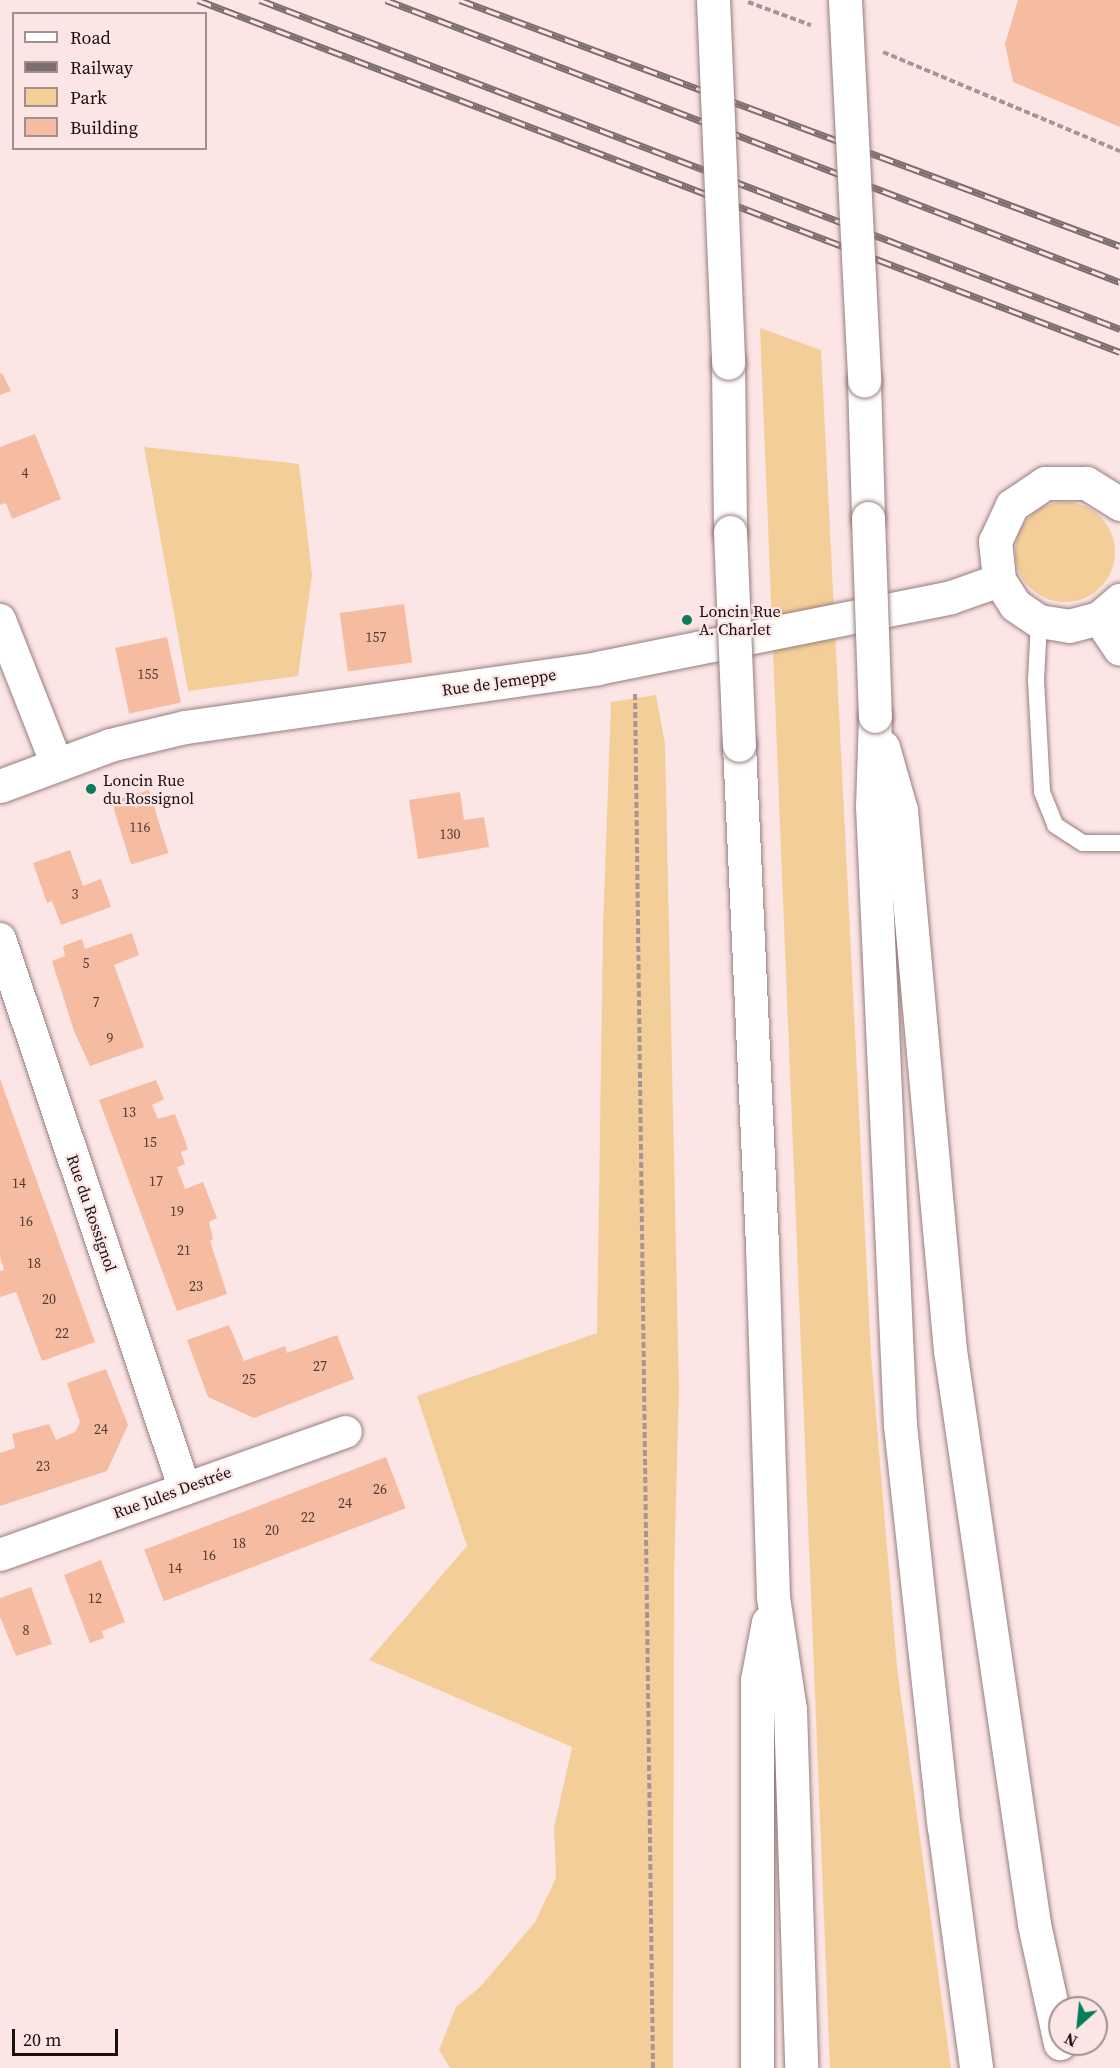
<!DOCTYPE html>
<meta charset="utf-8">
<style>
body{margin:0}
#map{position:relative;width:1120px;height:2068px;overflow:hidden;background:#fce5e5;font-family:"Source Serif 4",serif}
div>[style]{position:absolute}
.green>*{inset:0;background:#f4ce99}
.round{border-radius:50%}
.building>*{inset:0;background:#f6bca1;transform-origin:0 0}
.path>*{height:4px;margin-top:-2px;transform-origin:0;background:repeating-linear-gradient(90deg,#a79596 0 6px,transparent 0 9px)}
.roads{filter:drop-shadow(0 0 2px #977d7e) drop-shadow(0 0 2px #977d7e)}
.lane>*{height:16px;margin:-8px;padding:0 8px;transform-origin:8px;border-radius:8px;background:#fff}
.street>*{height:32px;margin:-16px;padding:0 16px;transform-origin:16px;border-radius:16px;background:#fff}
.secondary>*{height:33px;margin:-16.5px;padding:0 16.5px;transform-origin:16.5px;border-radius:16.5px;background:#fff}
.highway>*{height:33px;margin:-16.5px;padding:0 16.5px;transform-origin:16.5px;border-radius:16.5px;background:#fff}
.rail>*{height:7px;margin-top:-3.5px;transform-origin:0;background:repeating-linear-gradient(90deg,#fce5e5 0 14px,#7c6d6e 0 28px);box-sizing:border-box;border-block:2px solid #7c6d6e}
.bridges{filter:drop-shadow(0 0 2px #977d7e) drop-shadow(0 0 2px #977d7e)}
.highway-bridge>*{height:33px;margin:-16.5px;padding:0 16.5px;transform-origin:16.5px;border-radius:16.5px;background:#fff}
.dots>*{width:16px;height:16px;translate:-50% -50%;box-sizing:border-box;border:3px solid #fce5e5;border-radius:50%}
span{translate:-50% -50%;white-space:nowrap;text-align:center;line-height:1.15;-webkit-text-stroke:4.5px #fce5e5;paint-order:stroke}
.number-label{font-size:14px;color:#503a34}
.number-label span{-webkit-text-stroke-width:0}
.poi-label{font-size:16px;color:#180f10}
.left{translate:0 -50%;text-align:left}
.street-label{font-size:16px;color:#180f10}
.legend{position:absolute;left:12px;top:12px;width:195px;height:138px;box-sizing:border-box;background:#fce5e5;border:2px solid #a18f90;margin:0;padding:8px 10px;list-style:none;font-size:18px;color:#180f10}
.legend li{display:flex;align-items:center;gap:12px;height:30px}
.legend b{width:30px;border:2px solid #a18f90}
.north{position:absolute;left:1048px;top:1996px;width:60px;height:60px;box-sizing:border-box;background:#fce5e5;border:2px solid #a18f90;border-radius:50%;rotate:207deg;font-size:16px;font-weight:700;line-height:24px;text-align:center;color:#180f10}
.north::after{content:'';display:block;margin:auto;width:21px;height:27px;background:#077c5a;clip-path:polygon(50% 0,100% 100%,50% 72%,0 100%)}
.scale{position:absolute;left:12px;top:2029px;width:106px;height:27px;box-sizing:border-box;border:3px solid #180f10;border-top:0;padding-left:8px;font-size:18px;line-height:21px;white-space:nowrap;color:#180f10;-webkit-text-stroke:4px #fce5e5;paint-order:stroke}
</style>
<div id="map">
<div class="green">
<div style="clip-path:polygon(760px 328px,821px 350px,871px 1354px,897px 1667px,951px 2068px,830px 2068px)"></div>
<div style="clip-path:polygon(144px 447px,299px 464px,312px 575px,298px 676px,188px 691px)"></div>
<div class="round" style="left:1015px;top:502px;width:100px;height:100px"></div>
<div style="clip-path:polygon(656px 695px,665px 744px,679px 1389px,674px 1575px,673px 2068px,450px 2068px,439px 2050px,456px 2007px,481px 1986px,535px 1922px,556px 1878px,554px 1828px,572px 1747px,369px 1660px,467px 1546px,417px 1396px,597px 1333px,603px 928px,611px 702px)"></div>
</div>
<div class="building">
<div style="clip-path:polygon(1018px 0,1120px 0,1120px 127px,1013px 82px,1005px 44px)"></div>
<div style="clip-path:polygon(2px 373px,11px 391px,0 395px,0 374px)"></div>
<div style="clip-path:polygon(35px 434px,61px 499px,12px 519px,6px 503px,0 505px,0 447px)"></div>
<div style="left:404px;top:604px;width:59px;height:65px;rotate:82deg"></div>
<div style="left:167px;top:637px;width:67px;height:53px;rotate:78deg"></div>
<div style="left:149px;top:790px;width:66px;height:39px;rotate:73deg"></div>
<div style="clip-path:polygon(460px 792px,464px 820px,484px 817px,489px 847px,418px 859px,409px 800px)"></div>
<div style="clip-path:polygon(70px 850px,83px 886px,101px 879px,111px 907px,61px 925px,52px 901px,47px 903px,33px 863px)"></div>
<div style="clip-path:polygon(132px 933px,139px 955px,114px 965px,144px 1047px,90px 1066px,74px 1031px,52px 961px,65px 956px,63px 946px,82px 939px,85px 949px)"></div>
<div style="clip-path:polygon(0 1079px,95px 1342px,42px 1361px,16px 1292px,0 1297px,0 1271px,4px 1270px,0 1256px)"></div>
<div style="clip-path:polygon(156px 1080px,164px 1099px,152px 1105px,158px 1119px,175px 1114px,188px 1149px,181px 1152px,185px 1164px,177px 1167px,185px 1189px,203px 1182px,217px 1218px,209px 1222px,213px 1239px,210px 1241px,227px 1294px,177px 1311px,99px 1100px)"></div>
<div style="clip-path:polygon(229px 1325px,244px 1361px,285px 1346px,287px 1353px,337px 1335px,354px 1379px,254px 1418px,208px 1397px,187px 1340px)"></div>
<div style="clip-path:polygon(106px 1369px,128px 1425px,107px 1471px,0 1506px,0 1453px,15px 1448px,12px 1434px,49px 1424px,56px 1440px,75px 1432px,80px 1422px,67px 1383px)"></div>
<div style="left:386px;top:1457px;width:55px;height:259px;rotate:69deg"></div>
<div style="clip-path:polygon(101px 1560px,125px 1622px,102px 1631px,104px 1638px,90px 1643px,64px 1575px)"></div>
<div style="clip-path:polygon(31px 1587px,52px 1644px,16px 1656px,0 1617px,0 1598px)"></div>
</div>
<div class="path">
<div style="left:748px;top:2px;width:67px;rotate:20.1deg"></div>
<div style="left:883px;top:52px;width:257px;rotate:22.7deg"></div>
<div style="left:635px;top:694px;width:1374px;rotate:89.25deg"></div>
</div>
<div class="roads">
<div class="lane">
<div style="left:1039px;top:621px;width:59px;rotate:92.9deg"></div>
<div style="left:1036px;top:680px;width:112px;rotate:86.9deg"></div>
<div style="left:1042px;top:792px;width:35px;rotate:68deg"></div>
<div style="left:1055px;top:825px;width:33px;rotate:33deg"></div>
<div style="left:1083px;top:843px;width:37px"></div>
</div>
<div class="street">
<div style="left:0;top:620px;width:156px;rotate:68.5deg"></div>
<div style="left:0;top:939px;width:578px;rotate:71.44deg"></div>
<div style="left:0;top:1555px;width:367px;rotate:-19.6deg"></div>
</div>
<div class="secondary">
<div style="left:1120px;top:504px;width:40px;rotate:-148deg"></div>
<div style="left:1086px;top:483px;width:41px;rotate:180deg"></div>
<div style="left:1045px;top:483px;width:40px;rotate:146deg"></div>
<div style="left:1012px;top:505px;width:40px;rotate:115deg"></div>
<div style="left:995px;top:541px;width:39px;rotate:84deg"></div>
<div style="left:999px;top:580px;width:30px;rotate:57deg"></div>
<div style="left:1015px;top:605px;width:29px;rotate:34deg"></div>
<div style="left:1039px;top:621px;width:30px;rotate:9deg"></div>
<div style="left:1069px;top:626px;width:31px;rotate:-15deg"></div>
<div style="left:1099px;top:618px;width:28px;rotate:-41deg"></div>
<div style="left:1099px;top:618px;width:37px;rotate:56deg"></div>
<div style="left:0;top:786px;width:117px;rotate:-20.4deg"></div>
<div style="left:110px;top:745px;width:77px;rotate:-13.5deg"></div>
<div style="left:185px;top:727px;width:416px;rotate:-8.1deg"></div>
<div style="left:597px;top:668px;width:361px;rotate:-11.3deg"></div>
<div style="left:951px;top:597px;width:51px;rotate:-19.5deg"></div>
</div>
<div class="highway">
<div style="left:728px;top:363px;width:169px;rotate:89.3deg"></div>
<div style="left:864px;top:381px;width:137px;rotate:88.3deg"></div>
<div style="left:875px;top:716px;width:90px;rotate:91.9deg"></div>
<div style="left:872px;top:806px;width:620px;rotate:87.41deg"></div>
<div style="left:900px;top:1425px;width:404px;rotate:83.8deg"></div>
<div style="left:944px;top:1827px;width:243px;rotate:82.4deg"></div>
<div style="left:739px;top:745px;width:502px;rotate:87.37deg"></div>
<div style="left:762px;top:1246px;width:351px;rotate:88.2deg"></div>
<div style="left:773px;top:1597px;width:113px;rotate:81.4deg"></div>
<div style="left:790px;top:1709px;width:359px;rotate:88.2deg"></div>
<div style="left:883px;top:747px;width:66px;rotate:74.1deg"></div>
<div style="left:901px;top:810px;width:542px;rotate:84.82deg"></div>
<div style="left:950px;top:1350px;width:580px;rotate:81.67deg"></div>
<div style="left:1034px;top:1924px;width:122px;rotate:77.7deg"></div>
<div style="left:757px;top:2068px;width:388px;rotate:-90deg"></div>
<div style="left:757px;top:1680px;width:59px;rotate:-79.3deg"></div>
</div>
</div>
<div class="rail">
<div style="left:198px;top:0;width:987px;rotate:20.9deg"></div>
<div style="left:260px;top:0;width:921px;rotate:20.93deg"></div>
<div style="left:386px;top:0;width:786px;rotate:21.02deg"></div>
<div style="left:460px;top:0;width:704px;rotate:20.44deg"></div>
</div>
<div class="bridges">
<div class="highway-bridge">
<div style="left:713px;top:0;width:363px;rotate:87.6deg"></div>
<div style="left:845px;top:0;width:381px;rotate:87.1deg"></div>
<div style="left:868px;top:518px;width:198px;rotate:88deg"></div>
<div style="left:730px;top:532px;width:213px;rotate:87.6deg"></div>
</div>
</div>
<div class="dots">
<div style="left:687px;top:620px;background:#077c5a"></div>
<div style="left:91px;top:789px;background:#077c5a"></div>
</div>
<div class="number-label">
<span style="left:25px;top:473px">4</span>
<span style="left:376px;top:637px">157</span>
<span style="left:148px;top:674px">155</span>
<span style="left:140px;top:827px">116</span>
<span style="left:450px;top:834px">130</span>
<span style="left:75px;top:894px">3</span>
<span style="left:86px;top:963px">5</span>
<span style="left:96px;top:1002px">7</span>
<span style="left:110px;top:1038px">9</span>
<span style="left:129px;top:1112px">13</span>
<span style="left:150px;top:1142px">15</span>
<span style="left:156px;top:1181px">17</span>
<span style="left:19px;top:1183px">14</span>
<span style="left:177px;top:1211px">19</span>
<span style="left:26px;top:1221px">16</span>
<span style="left:184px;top:1250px">21</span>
<span style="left:34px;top:1263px">18</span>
<span style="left:196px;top:1286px">23</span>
<span style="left:49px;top:1299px">20</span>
<span style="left:62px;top:1333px">22</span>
<span style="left:320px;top:1366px">27</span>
<span style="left:249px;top:1379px">25</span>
<span style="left:101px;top:1429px">24</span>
<span style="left:43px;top:1466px">23</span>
<span style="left:380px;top:1489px">26</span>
<span style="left:345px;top:1503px">24</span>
<span style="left:308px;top:1517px">22</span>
<span style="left:272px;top:1530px">20</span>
<span style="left:239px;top:1543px">18</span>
<span style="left:209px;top:1555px">16</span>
<span style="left:175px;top:1568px">14</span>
<span style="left:95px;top:1598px">12</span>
<span style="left:26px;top:1630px">8</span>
</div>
<div class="poi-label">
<span class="left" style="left:699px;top:620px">Loncin Rue<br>A. Charlet</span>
<span class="left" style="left:103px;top:789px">Loncin Rue<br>du Rossignol</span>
</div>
<div class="street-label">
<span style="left:499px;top:682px;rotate:-8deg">Rue de Jemeppe</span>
<span style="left:92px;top:1213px;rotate:71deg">Rue du Rossignol</span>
<span style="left:172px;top:1492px;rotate:-20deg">Rue Jules Destrée</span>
</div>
<ul class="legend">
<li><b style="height:8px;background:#fff"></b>Road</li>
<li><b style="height:8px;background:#7c6d6e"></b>Railway</li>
<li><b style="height:16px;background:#f4ce99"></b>Park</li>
<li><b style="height:16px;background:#f6bca1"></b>Building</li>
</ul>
<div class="north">N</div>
<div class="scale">20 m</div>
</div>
